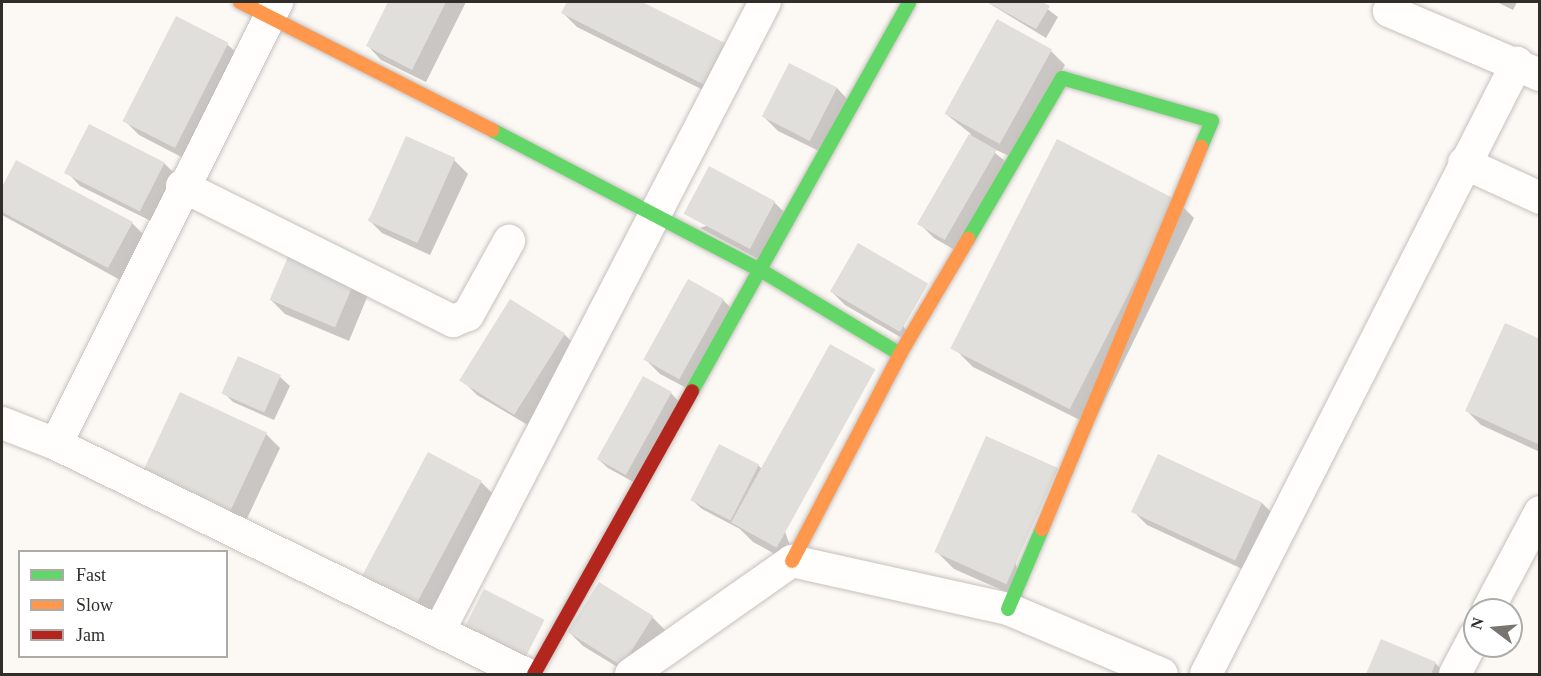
<!DOCTYPE html>
<style>
body{margin:0}
#map{position:relative;width:1541px;height:676px;overflow:hidden;background:#fcf8f4;font-family:"Times New Roman",serif}
div>[style]{position:absolute}
.shadow>*{inset:0;background:#0003}
.building>*{inset:0;background:#e1dfdb;transform-origin:0 0}
.roads{filter:drop-shadow(0 0 2px #c4c1be) drop-shadow(0 0 2px #c4c1be)}
.street>*{height:32px;margin:-16px;padding:0 16px;transform-origin:16px;border-radius:16px;background:#fffefd}
.fast>*{height:14px;margin:-7px;padding:0 7px;transform-origin:7px;border-radius:7px;background:#63d668}
.slow>*{height:14px;margin:-7px;padding:0 7px;transform-origin:7px;border-radius:7px;background:#ff974d}
.jam>*{height:14px;margin:-7px;padding:0 7px;transform-origin:7px;border-radius:7px;background:#b3261e}
span{translate:-50% -50%;white-space:nowrap;text-align:center;line-height:1.15;-webkit-text-stroke:4.5px #fff;paint-order:stroke}
.frame{position:absolute;inset:0;border:3px solid #312e2a;pointer-events:none}
.legend{position:absolute;left:18px;top:550px;width:210px;height:108px;box-sizing:border-box;background:#fff;border:2px solid #adabaa;margin:0;padding:8px 10px;list-style:none;font-size:18px;color:#312e2a}
.legend li{display:flex;align-items:center;gap:12px;height:30px}
.legend b{width:30px;border:2px solid #adabaa}
.north{position:absolute;left:1463px;top:598px;width:60px;height:60px;box-sizing:border-box;background:#fff;border:2px solid #adabaa;border-radius:50%;rotate:286deg;font-size:16px;font-weight:700;line-height:24px;text-align:center;color:#312e2a}
.north::after{content:'';display:block;margin:auto;width:21px;height:27px;background:#787571;clip-path:polygon(50% 0,100% 100%,50% 72%,0 100%)}
</style>
<div id="map">
<div class="shadow">
<div style="clip-path:polygon(390px 2px,466px 2px,426px 82px,381px 60px,368px 46px)"></div>
<div style="clip-path:polygon(569px 2px,639px 2px,731px 48px,725px 101px,577px 27px,563px 13px)"></div>
<div style="clip-path:polygon(987px 2px,1038px 2px,1058px 17px,1046px 38px)"></div>
<div style="clip-path:polygon(1497px 2px,1517px 2px,1513px 10px)"></div>
<div style="clip-path:polygon(176px 18px,228px 45px,242px 58px,191px 162px,139px 135px,125px 121px)"></div>
<div style="clip-path:polygon(1051px 51px,1065px 65px,1014px 158px,985px 145px,1010px 165px,960px 253px,934px 238px,920px 224px,971px 134px,946px 114px)"></div>
<div style="clip-path:polygon(837px 88px,850px 102px,825px 154px,778px 131px,764px 117px)"></div>
<div style="clip-path:polygon(454px 160px,468px 174px,430px 255px,382px 233px,368px 219px)"></div>
<div style="clip-path:polygon(17px 162px,132px 223px,146px 237px,122px 281px,2px 215px,2px 190px)"></div>
<div style="clip-path:polygon(164px 163px,178px 177px,155px 223px,80px 186px,67px 172px)"></div>
<div style="clip-path:polygon(1176px 200px,1194px 218px,1092px 426px,973px 367px,955px 349px)"></div>
<div style="clip-path:polygon(774px 202px,788px 216px,764px 262px,700px 228px)"></div>
<div style="clip-path:polygon(858px 245px,914px 345px,845px 305px,831px 291px)"></div>
<div style="clip-path:polygon(291px 254px,368px 295px,349px 341px,285px 314px,271px 300px)"></div>
<div style="clip-path:polygon(723px 300px,737px 314px,694px 392px,660px 374px,646px 360px)"></div>
<div style="clip-path:polygon(564px 334px,578px 348px,531px 427px,477px 395px,463px 381px)"></div>
<div style="clip-path:polygon(1540px 341px,1540px 452px,1481px 425px,1467px 411px)"></div>
<div style="clip-path:polygon(280px 377px,290px 386px,274px 420px,233px 402px,223px 392px)"></div>
<div style="clip-path:polygon(671px 393px,680px 403px,635px 483px,608px 468px,598px 459px)"></div>
<div style="clip-path:polygon(266px 434px,280px 448px,244px 525px,158px 484px)"></div>
<div style="clip-path:polygon(987px 438px,1024px 600px,954px 569px,937px 552px)"></div>
<div style="clip-path:polygon(758px 465px,764px 471px,797px 566px,753px 542px,740px 529px,702px 509px,692px 500px)"></div>
<div style="clip-path:polygon(481px 482px,495px 496px,425px 627px,372px 599px)"></div>
<div style="clip-path:polygon(1262px 503px,1276px 517px,1251px 573px,1147px 525px,1133px 511px)"></div>
<div style="clip-path:polygon(652px 617px,666px 631px,629px 674px,583px 646px,569px 632px)"></div>
<div style="clip-path:polygon(1382px 641px,1435px 663px,1446px 674px,1368px 674px)"></div>
</div>
<div class="building">
<div style="clip-path:polygon(388px 2px,446px 2px,412px 70px,366px 46px)"></div>
<div style="clip-path:polygon(567px 2px,642px 2px,731px 46px,711px 88px,561px 13px)"></div>
<div style="clip-path:polygon(987px 2px,1042px 2px,1050px 6px,1036px 29px)"></div>
<div style="left:176px;top:16px;width:59px;height:118px;rotate:27deg"></div>
<div style="left:997px;top:19px;width:63px;height:108px;rotate:29deg"></div>
<div style="left:789px;top:63px;width:54px;height:60px;rotate:27deg"></div>
<div style="left:89px;top:124px;width:85px;height:55px;rotate:27deg"></div>
<div style="left:969px;top:134px;width:32px;height:104px;rotate:30deg"></div>
<div style="left:406px;top:136px;width:54px;height:93px;rotate:24deg"></div>
<div style="left:1057px;top:139px;width:134px;height:235px;rotate:27deg"></div>
<div style="clip-path:polygon(16px 160px,133px 222px,108px 268px,2px 212px,2px 187px)"></div>
<div style="left:709px;top:166px;width:75px;height:54px;rotate:28deg"></div>
<div style="left:858px;top:243px;width:81px;height:56px;rotate:30deg"></div>
<div style="left:290px;top:252px;width:71px;height:52px;rotate:23deg"></div>
<div style="left:688px;top:279px;width:41px;height:92px;rotate:29deg"></div>
<div style="left:510px;top:299px;width:65px;height:96px;rotate:32deg"></div>
<div style="clip-path:polygon(1505px 323px,1540px 339px,1540px 445px,1465px 411px)"></div>
<div style="left:830px;top:344px;width:52px;height:204px;rotate:29deg"></div>
<div style="left:238px;top:356px;width:47px;height:41px;rotate:24deg"></div>
<div style="left:643px;top:376px;width:33px;height:95px;rotate:29deg"></div>
<div style="left:180px;top:392px;width:96px;height:87px;rotate:25deg"></div>
<div style="left:986px;top:436px;width:79px;height:127px;rotate:24deg"></div>
<div style="left:719px;top:444px;width:45px;height:63px;rotate:27deg"></div>
<div style="left:428px;top:452px;width:61px;height:151px;rotate:28deg"></div>
<div style="left:1158px;top:454px;width:115px;height:64px;rotate:25deg"></div>
<div style="left:599px;top:582px;width:64px;height:59px;rotate:32deg"></div>
<div style="left:484px;top:589px;width:68px;height:49px;rotate:27deg"></div>
<div style="clip-path:polygon(1381px 639px,1436px 662px,1431px 674px,1366px 674px)"></div>
</div>
<div class="roads">
<div class="street">
<div style="left:1394px;top:2px;width:10px;rotate:119deg"></div>
<div style="left:1389px;top:11px;width:164px;rotate:23deg"></div>
<div style="left:1464px;top:163px;width:84px;rotate:24.7deg"></div>
<div style="left:182px;top:186px;width:303px;rotate:26.5deg"></div>
<div style="left:453px;top:321px;width:16px;rotate:-22deg"></div>
<div style="left:468px;top:315px;width:85px;rotate:-61deg"></div>
<div style="left:2px;top:423px;width:58px;rotate:21.3deg"></div>
<div style="left:56px;top:444px;width:523px;rotate:26.08deg"></div>
<div style="left:56px;top:444px;width:494px;rotate:-63.4deg"></div>
<div style="left:1488px;top:610px;width:111px;rotate:-62deg"></div>
<div style="left:439px;top:631px;width:708px;rotate:-62.6deg"></div>
<div style="left:631px;top:674px;width:197px;rotate:-35.1deg"></div>
<div style="left:792px;top:561px;width:221px;rotate:12.5deg"></div>
<div style="left:1008px;top:609px;width:167px;rotate:22.9deg"></div>
<div style="left:1206px;top:674px;width:686px;rotate:-63.02deg"></div>
<div style="left:1455px;top:674px;width:43px;rotate:-62.2deg"></div>
</div>
<div class="fast">
<div style="left:492px;top:130px;width:305px;rotate:27.6deg"></div>
<div style="left:762px;top:271px;width:161px;rotate:31deg"></div>
<div style="left:968px;top:239px;width:186px;rotate:-59.7deg"></div>
<div style="left:1062px;top:78px;width:156px;rotate:16deg"></div>
<div style="left:1212px;top:121px;width:28px;rotate:113deg"></div>
<div style="left:692px;top:391px;width:445px;rotate:-60.8deg"></div>
<div style="left:1008px;top:609px;width:87px;rotate:-67deg"></div>
</div>
<div class="slow">
<div style="left:240px;top:2px;width:283px;rotate:26.9deg"></div>
<div style="left:1042px;top:529px;width:414px;rotate:-67.4deg"></div>
<div style="left:792px;top:561px;width:233px;rotate:-62.4deg"></div>
<div style="left:900px;top:354px;width:134px;rotate:-59.4deg"></div>
</div>
<div class="jam">
<div style="left:534px;top:674px;width:324px;rotate:-60.8deg"></div>
</div>
</div>
<div class="frame"></div>
<ul class="legend">
<li><b style="height:8px;background:#63d668"></b>Fast</li>
<li><b style="height:8px;background:#ff974d"></b>Slow</li>
<li><b style="height:8px;background:#b3261e"></b>Jam</li>
</ul>
<div class="north">N</div>
</div>
